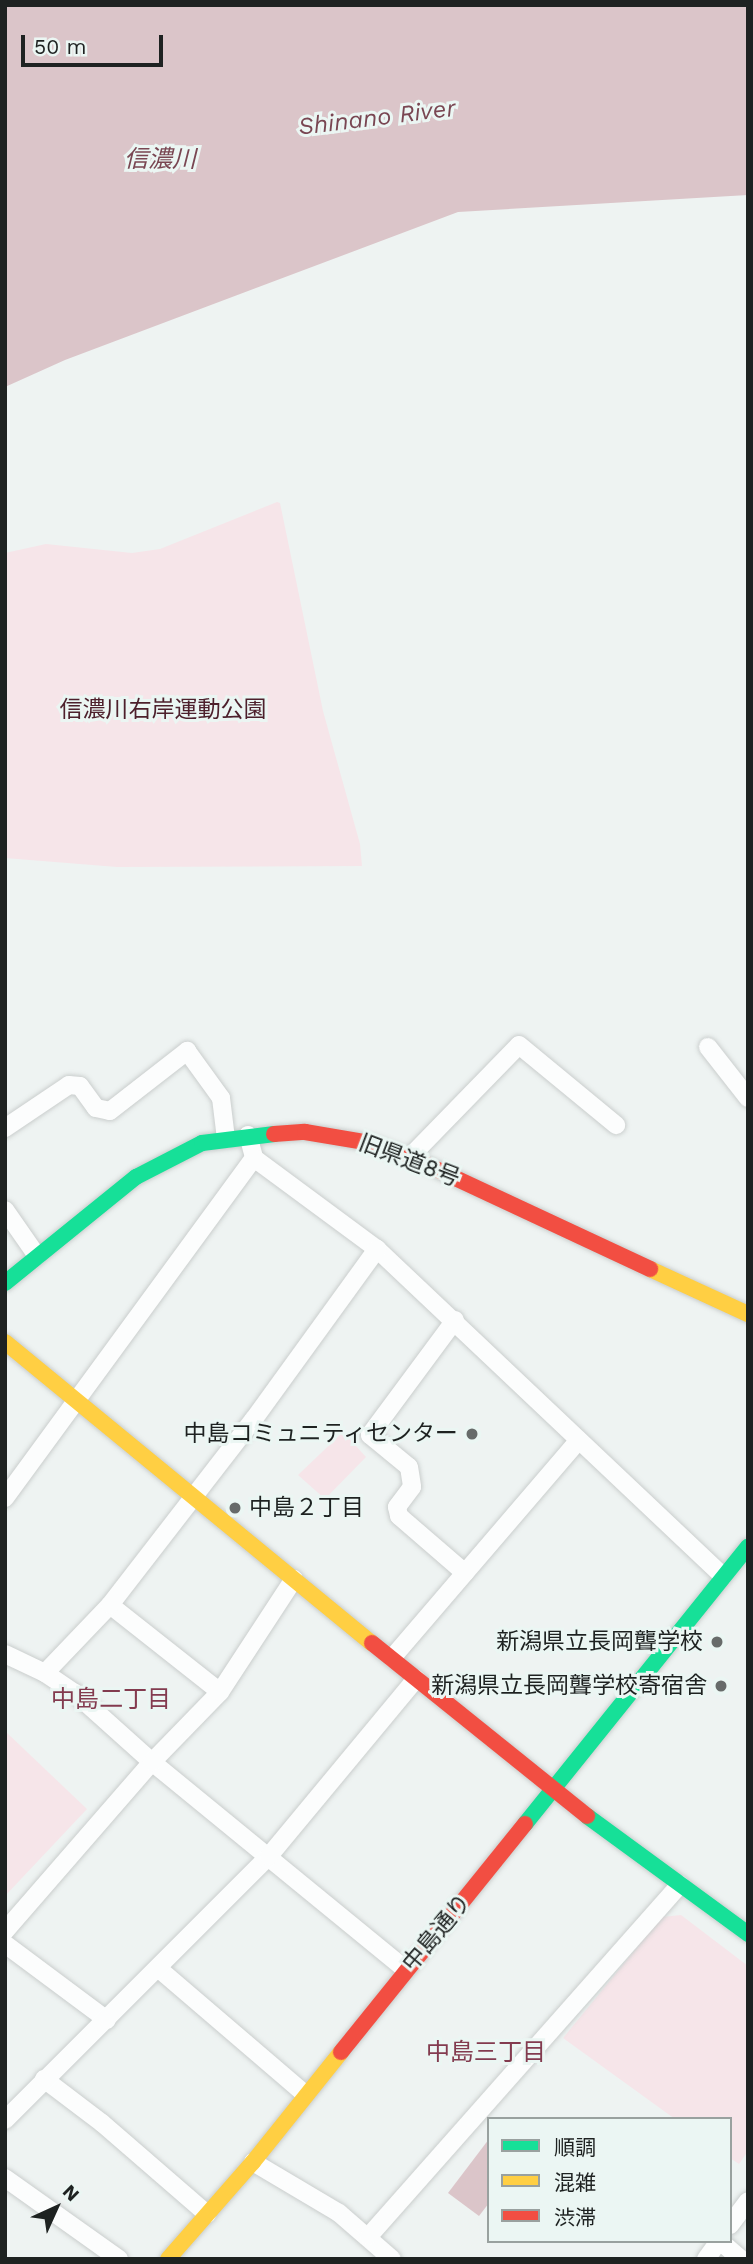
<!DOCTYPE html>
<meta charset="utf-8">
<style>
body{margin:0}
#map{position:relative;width:753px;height:2264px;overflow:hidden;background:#eef3f2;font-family:"Work Sans","Noto Sans JP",sans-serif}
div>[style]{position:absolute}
.green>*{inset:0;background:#f6e5e9}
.water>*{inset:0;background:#dbc5c9}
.roads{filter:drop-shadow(0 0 2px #cacecd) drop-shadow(0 0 2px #cacecd)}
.street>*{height:18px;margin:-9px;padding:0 9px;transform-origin:9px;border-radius:9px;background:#fcfdfd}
.fast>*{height:16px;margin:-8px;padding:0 8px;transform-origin:8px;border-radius:8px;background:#16e098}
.slow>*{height:16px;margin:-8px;padding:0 8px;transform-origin:8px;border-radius:8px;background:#ffcf43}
.jam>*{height:16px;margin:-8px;padding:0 8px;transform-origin:8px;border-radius:8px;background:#f24e42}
.dots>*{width:19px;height:19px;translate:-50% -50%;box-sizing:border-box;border:4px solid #ebf6f3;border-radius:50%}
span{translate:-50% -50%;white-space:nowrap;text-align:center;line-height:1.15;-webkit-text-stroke:6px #ebf6f3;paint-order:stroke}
.park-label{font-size:23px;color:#4d202c}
.street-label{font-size:23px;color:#1e2221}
.poi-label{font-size:23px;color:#1e2221}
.right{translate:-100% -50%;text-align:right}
.left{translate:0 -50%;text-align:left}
.water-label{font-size:24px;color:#794652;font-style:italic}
.neighbourhood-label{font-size:24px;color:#833b4f}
.frame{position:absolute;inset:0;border:7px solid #1e2221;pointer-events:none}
.legend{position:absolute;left:487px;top:2117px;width:245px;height:126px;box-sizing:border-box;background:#ebf6f3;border:2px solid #99a19f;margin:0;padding:9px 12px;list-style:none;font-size:21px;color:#1e2221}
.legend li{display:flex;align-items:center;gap:14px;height:35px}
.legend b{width:35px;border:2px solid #99a19f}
.north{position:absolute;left:21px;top:2173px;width:70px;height:70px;-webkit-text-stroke:5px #ebf6f3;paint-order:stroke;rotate:45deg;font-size:19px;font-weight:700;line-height:28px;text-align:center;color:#1e2221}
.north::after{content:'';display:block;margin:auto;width:24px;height:32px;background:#1e2221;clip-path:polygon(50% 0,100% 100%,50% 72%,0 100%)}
.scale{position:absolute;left:21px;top:35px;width:142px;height:32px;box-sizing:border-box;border:4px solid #1e2221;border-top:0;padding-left:9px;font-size:21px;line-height:24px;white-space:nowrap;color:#1e2221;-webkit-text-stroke:5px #ebf6f3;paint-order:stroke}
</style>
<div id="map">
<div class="green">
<i style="clip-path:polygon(277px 502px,280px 503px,323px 711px,360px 844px,362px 866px,117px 867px,5px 858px,5px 553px,46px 544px,132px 553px,160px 549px)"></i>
<i style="clip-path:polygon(343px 1432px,366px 1457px,325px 1499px,298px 1475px)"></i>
<i style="clip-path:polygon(5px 1731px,87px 1809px,5px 1896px)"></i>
<i style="clip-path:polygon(681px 1915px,748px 1966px,748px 2151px,739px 2164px,730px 2158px,730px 2119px,675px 2119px,563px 2038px,662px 1917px)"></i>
</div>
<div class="water">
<i style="clip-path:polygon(5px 5px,748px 5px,748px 195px,458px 212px,65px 360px,5px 387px)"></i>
<i style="clip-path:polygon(489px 2139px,489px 2203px,479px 2216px,448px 2193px)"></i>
</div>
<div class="roads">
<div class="street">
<i style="left:708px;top:1047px;width:65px;rotate:51.9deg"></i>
<i style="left:5px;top:1128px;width:77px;rotate:-33.9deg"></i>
<i style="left:69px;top:1085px;width:11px;rotate:5deg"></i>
<i style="left:80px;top:1086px;width:27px;rotate:54deg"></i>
<i style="left:96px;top:1108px;width:14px;rotate:12deg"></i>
<i style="left:110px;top:1111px;width:98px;rotate:-37.9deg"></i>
<i style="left:187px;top:1051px;width:58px;rotate:54.1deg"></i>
<i style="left:221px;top:1098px;width:41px;rotate:83deg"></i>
<i style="left:248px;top:1135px;width:24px;rotate:75deg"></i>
<i style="left:254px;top:1158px;width:153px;rotate:36.5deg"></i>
<i style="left:377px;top:1249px;width:476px;rotate:43.4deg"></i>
<i style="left:410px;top:1157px;width:156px;rotate:-45.8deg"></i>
<i style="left:519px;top:1045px;width:126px;rotate:39.5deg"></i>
<i style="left:5px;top:1210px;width:56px;rotate:55.2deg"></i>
<i style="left:455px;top:1320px;width:143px;rotate:126.5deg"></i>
<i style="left:370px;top:1435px;width:50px;rotate:39.4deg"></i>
<i style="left:409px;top:1467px;width:20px;rotate:81deg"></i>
<i style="left:412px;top:1487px;width:25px;rotate:127deg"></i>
<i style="left:397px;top:1507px;width:9px;rotate:77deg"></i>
<i style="left:399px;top:1516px;width:87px;rotate:40.8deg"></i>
<i style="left:5px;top:1498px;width:421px;rotate:-53.8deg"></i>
<i style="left:110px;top:1605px;width:140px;rotate:38.3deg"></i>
<i style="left:5px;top:1654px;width:44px;rotate:25.4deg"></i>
<i style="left:45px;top:1673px;width:36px;rotate:34deg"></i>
<i style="left:75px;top:1693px;width:103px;rotate:41.9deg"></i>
<i style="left:152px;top:1762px;width:328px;rotate:39.3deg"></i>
<i style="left:392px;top:1658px;width:287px;rotate:-49.4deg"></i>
<i style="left:45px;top:1673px;width:94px;rotate:-46.3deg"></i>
<i style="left:110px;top:1605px;width:235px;rotate:-52.3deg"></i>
<i style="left:254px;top:1419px;width:210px;rotate:-54.1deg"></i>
<i style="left:5px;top:1931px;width:224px;rotate:-49deg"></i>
<i style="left:152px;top:1762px;width:98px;rotate:-45.8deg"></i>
<i style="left:220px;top:1692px;width:135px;rotate:-56.8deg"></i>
<i style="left:5px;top:1944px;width:127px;rotate:36.7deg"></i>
<i style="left:159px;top:1969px;width:192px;rotate:40.6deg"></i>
<i style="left:44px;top:2079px;width:73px;rotate:37.2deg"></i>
<i style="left:102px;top:2123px;width:139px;rotate:40.9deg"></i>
<i style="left:5px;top:2120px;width:373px;rotate:-45deg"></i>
<i style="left:269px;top:1856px;width:230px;rotate:-50.3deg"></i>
<i style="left:253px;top:2162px;width:100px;rotate:30.7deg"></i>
<i style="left:339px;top:2213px;width:70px;rotate:41deg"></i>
<i style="left:5px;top:2178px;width:140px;rotate:35.4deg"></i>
<i style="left:730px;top:2225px;width:30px;rotate:-53deg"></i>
<i style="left:369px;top:2236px;width:469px;rotate:-48.5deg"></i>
<i style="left:720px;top:2241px;width:28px;rotate:41deg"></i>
<i style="left:706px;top:2259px;width:22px;rotate:-54deg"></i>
</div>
<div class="fast">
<i style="left:5px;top:1283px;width:169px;rotate:-39deg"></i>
<i style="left:136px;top:1177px;width:74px;rotate:-27.3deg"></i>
<i style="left:202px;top:1143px;width:73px;rotate:-7.1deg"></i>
<i style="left:587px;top:1816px;width:200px;rotate:36.2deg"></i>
<i style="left:525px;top:1824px;width:356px;rotate:-51.2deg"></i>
</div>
<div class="slow">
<i style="left:650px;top:1269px;width:108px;rotate:24.7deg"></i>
<i style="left:5px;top:1342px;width:475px;rotate:39.4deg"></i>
<i style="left:168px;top:2259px;width:129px;rotate:-48.8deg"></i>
<i style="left:253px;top:2162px;width:141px;rotate:-51.3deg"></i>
</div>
<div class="jam">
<i style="left:274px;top:1134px;width:31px;rotate:-4deg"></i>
<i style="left:305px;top:1132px;width:67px;rotate:9.5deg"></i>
<i style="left:371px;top:1143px;width:41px;rotate:19.7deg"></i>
<i style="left:410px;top:1157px;width:265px;rotate:25deg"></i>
<i style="left:372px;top:1643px;width:276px;rotate:38.8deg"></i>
<i style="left:341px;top:2052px;width:293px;rotate:-51.1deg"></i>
</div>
</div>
<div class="dots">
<i style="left:472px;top:1434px;background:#676b6a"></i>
<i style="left:235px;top:1508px;background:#676b6a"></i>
<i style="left:717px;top:1642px;background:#676b6a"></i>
<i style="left:721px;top:1686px;background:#676b6a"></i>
</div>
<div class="park-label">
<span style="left:163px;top:710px">信濃川右岸運動公園</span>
</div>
<div class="street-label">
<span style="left:409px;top:1161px;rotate:21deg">旧県道8号</span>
<span style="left:437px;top:1933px;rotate:-50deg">中島通り</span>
</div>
<div class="poi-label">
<span class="right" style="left:458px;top:1434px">中島コミュニティセンター</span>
<span class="left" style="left:249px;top:1508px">中島２丁目</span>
<span class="right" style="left:703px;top:1642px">新潟県立長岡聾学校</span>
<span class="right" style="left:707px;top:1686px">新潟県立長岡聾学校寄宿舎</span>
</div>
<div class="water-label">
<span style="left:377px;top:118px;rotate:-7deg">Shinano River</span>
<span style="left:160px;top:160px">信濃川</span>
</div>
<div class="neighbourhood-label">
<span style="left:111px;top:1700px">中島二丁目</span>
<span style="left:486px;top:2053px">中島三丁目</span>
</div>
<div class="frame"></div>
<ul class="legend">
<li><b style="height:9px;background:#16e098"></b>順調</li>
<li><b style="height:9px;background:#ffcf43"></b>混雑</li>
<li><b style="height:9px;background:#f24e42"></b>渋滞</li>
</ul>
<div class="north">N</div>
<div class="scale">50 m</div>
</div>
